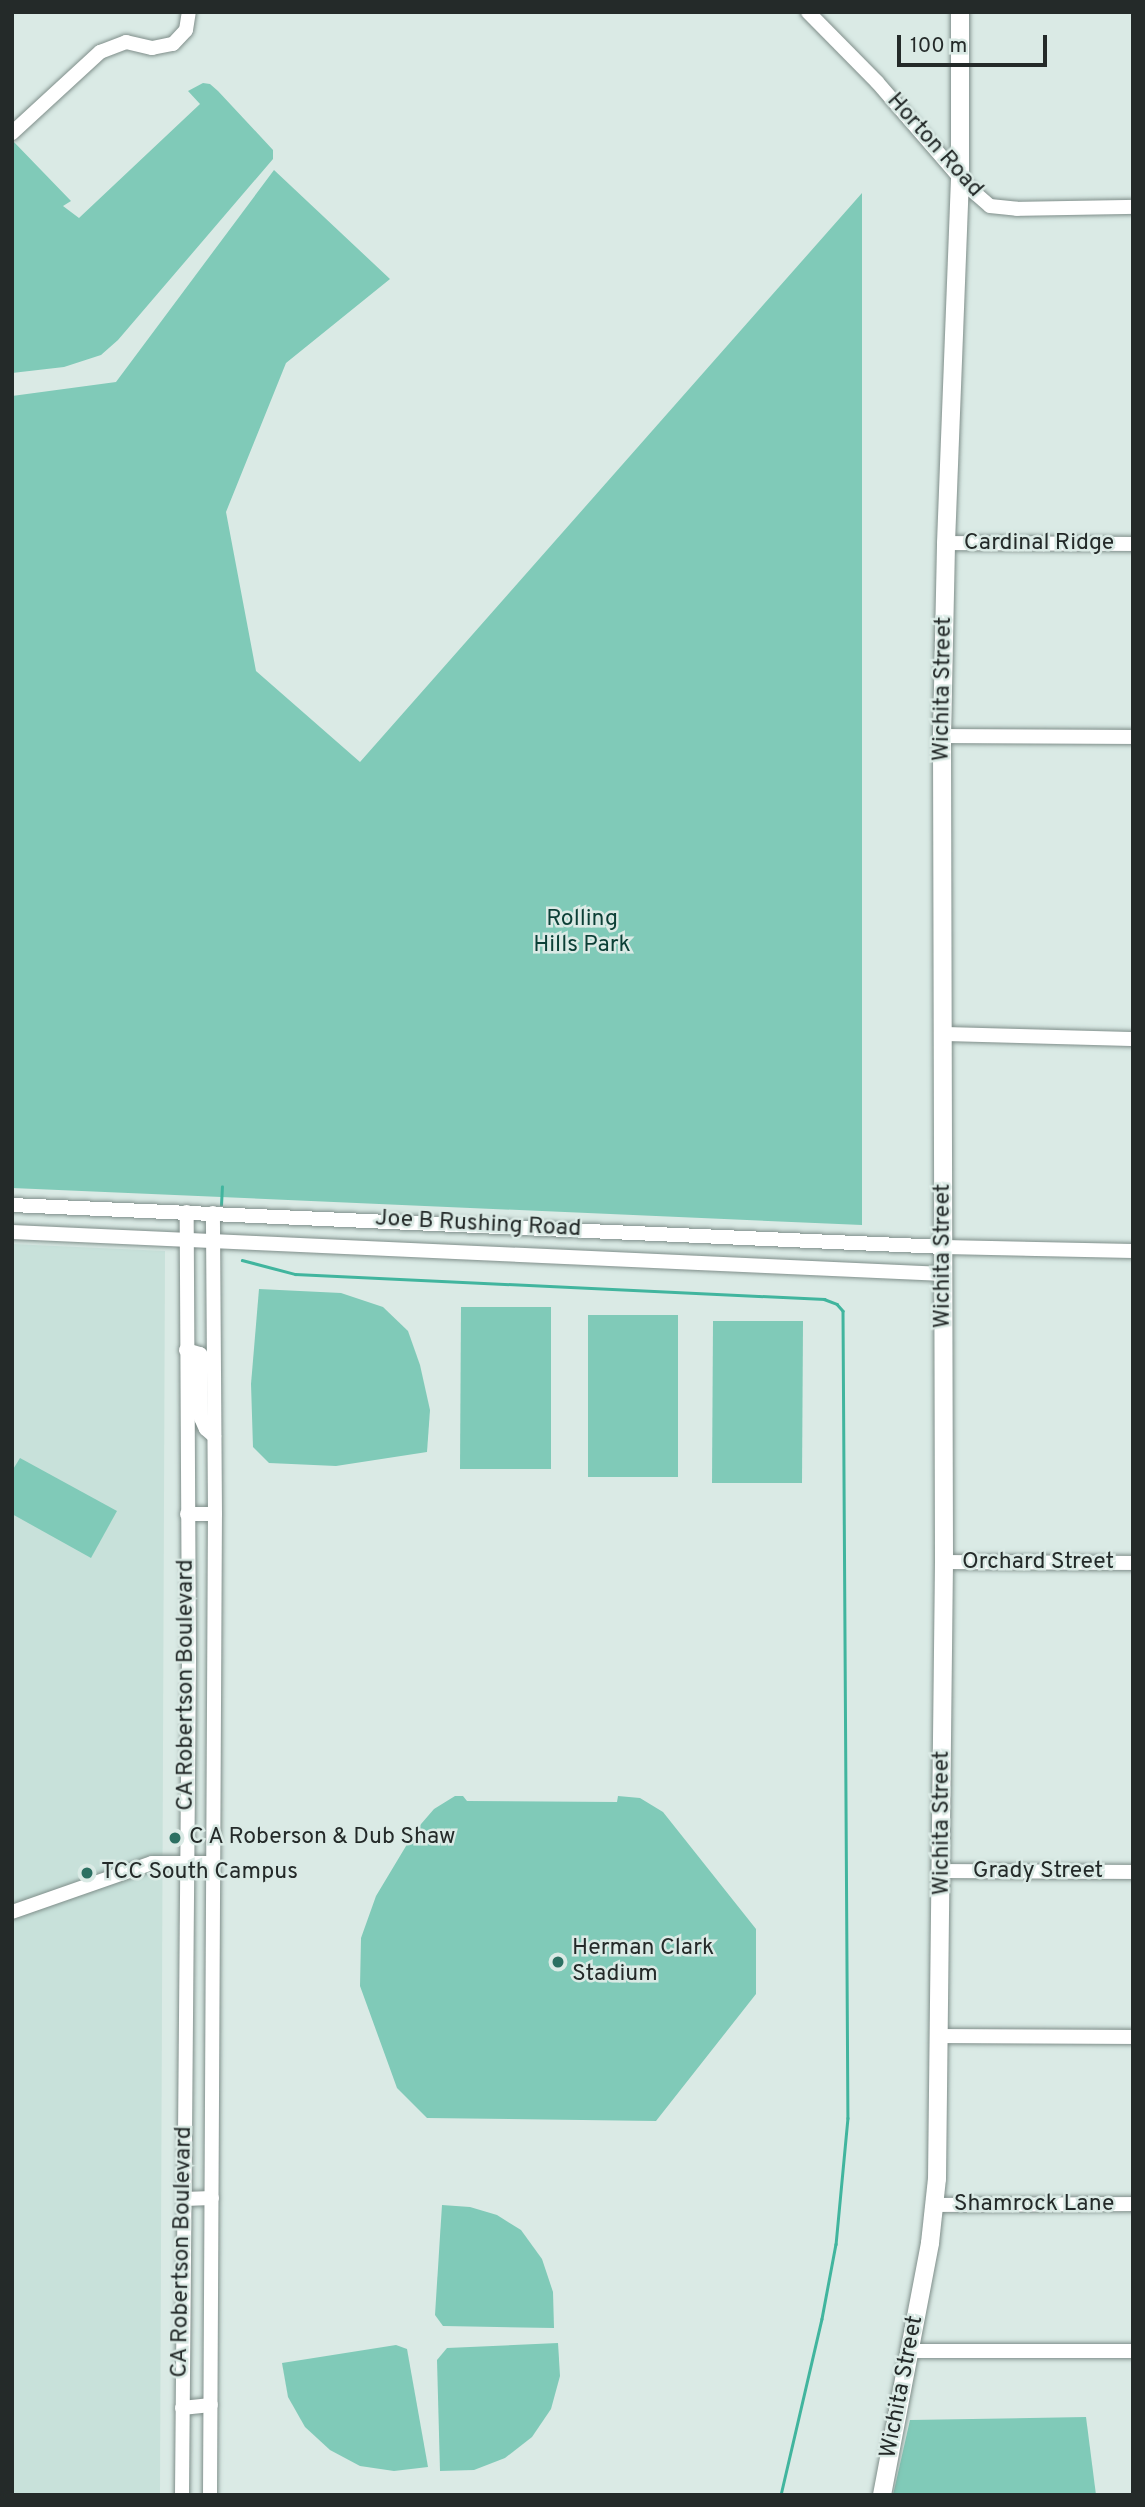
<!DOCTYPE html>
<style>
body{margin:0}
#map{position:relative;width:1145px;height:2507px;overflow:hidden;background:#daeae5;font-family:Overpass,sans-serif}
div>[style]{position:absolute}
.built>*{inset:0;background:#c8e1da}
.green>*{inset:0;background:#80cab8}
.stream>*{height:2.5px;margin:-1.25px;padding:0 1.25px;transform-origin:1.25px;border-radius:1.25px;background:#41b59e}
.roads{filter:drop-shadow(0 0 2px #7f8e8a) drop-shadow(0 0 2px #7f8e8a)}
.minor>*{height:14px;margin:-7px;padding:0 7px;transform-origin:7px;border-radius:7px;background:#fff}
.major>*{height:18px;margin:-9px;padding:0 9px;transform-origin:9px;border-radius:9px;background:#fff}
.dots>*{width:19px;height:19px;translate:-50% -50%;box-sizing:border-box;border:4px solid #daeae5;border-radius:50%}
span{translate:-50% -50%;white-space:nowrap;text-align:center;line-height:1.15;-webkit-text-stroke:5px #daeae5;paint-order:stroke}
.street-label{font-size:23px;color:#242a29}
.park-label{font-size:23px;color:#0b3f36}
.poi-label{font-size:23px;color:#242a29}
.left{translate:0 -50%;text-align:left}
.frame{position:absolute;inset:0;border:14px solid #242a29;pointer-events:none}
.scale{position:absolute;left:897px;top:35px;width:150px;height:32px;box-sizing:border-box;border:4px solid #242a29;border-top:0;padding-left:9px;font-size:21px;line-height:24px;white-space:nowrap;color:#242a29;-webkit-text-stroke:5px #daeae5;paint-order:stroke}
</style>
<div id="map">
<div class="built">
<i style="clip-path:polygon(12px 1244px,165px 1251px,160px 2495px,12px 2495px)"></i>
</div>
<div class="green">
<i style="clip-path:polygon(203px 83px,210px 84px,218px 91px,273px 150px,273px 159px,118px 340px,101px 355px,64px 367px,12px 373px,12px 140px,71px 201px,63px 206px,79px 218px,200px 104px,188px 91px)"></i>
<i style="clip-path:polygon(274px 170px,390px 279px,286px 363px,226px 512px,256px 671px,360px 762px,862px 193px,862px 1225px,12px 1188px,12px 396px,116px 382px)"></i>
<i style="clip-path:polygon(259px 1289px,341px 1293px,383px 1307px,408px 1331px,420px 1365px,430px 1410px,427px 1452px,336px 1466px,269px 1463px,253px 1447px,251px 1384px)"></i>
<i style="clip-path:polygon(461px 1307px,551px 1307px,551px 1469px,460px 1469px)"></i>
<i style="clip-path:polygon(588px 1315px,678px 1315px,678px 1477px,588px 1477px)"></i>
<i style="clip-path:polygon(713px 1321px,803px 1321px,802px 1483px,712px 1483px)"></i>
<i style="clip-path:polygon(20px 1458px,117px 1511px,91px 1558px,12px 1514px,12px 1471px)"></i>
<i style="clip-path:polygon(455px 1796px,463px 1796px,467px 1801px,617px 1802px,618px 1796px,640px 1798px,663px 1812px,756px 1929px,756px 1994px,656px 2121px,427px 2118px,397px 2088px,360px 1986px,361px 1938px,376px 1896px,415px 1831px,434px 1809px)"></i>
<i style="clip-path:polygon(442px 2205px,470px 2207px,497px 2215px,521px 2230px,542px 2259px,553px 2292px,554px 2328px,443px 2326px,435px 2315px)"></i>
<i style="clip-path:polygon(558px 2343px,560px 2376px,551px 2409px,532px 2437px,505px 2458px,474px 2470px,440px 2471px,437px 2360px,447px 2348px)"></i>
<i style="clip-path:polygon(396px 2345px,407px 2349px,428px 2467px,394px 2471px,360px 2466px,330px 2450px,305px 2427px,288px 2397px,282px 2363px)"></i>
<i style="clip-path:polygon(1086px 2417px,1096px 2495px,893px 2495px,910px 2420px)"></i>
</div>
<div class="stream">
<i style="left:221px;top:1205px;width:18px;rotate:-87deg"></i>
<i style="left:242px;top:1260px;width:55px;rotate:14.8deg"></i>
<i style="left:295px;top:1274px;width:530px;rotate:2.71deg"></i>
<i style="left:824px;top:1299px;width:14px;rotate:21deg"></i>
<i style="left:837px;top:1304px;width:9px;rotate:49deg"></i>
<i style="left:843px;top:1311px;width:807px;rotate:89.65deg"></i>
<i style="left:848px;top:2118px;width:127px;rotate:95.4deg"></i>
<i style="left:836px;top:2244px;width:76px;rotate:100.6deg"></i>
<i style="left:822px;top:2319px;width:181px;rotate:103.1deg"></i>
</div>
<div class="roads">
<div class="minor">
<i style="left:808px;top:12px;width:98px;rotate:45.4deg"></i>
<i style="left:877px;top:82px;width:138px;rotate:49.1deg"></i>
<i style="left:967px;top:186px;width:30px;rotate:41deg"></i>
<i style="left:990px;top:206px;width:27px;rotate:6deg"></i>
<i style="left:1017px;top:209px;width:116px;rotate:-1deg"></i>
<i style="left:12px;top:133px;width:120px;rotate:-42.6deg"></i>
<i style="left:100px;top:52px;width:28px;rotate:-21deg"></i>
<i style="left:126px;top:42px;width:27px;rotate:13deg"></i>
<i style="left:152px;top:48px;width:21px;rotate:-11deg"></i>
<i style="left:173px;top:44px;width:19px;rotate:-47deg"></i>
<i style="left:186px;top:30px;width:18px;rotate:-81deg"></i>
<i style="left:946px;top:543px;width:187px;rotate:0.3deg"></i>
<i style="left:942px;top:736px;width:191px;rotate:0.3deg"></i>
<i style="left:943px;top:1034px;width:190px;rotate:1.5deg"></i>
<i style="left:12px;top:1205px;width:933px;rotate:2.58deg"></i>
<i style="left:944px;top:1247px;width:189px;rotate:1.2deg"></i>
<i style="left:12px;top:1232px;width:933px;rotate:2.58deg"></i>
<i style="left:186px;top:1350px;width:15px;rotate:16deg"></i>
<i style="left:200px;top:1354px;width:64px;rotate:89.1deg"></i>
<i style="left:201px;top:1418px;width:12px;rotate:66deg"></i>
<i style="left:206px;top:1429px;width:11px;rotate:41deg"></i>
<i style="left:187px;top:1514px;width:28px"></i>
<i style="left:944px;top:1562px;width:189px;rotate:0.3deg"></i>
<i style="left:943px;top:1871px;width:190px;rotate:0.3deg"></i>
<i style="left:12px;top:1912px;width:148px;rotate:-19.3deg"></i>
<i style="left:152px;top:1863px;width:60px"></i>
<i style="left:941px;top:2036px;width:192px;rotate:0.3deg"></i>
<i style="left:184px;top:2199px;width:28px;rotate:-2deg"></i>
<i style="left:935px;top:2205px;width:198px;rotate:-0.3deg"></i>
<i style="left:910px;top:2351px;width:223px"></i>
<i style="left:182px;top:2408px;width:29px;rotate:-6deg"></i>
<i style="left:182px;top:2495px;width:835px;rotate:-89.52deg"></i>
<i style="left:189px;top:1660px;width:448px;rotate:-90.3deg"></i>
<i style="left:210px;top:2495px;width:981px;rotate:-89.71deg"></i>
<i style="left:215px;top:1514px;width:301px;rotate:-90.4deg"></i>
</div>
<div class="major">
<i style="left:882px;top:2495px;width:257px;rotate:-79.2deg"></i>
<i style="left:930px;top:2243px;width:64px;rotate:-83.8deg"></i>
<i style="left:937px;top:2179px;width:617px;rotate:-89.35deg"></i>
<i style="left:944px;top:1562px;width:826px;rotate:-90.14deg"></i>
<i style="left:942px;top:736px;width:193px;rotate:-88.8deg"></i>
<i style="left:946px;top:543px;width:367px;rotate:-87.8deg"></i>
<i style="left:960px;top:176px;width:164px;rotate:-90deg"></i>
</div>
</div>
<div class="dots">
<i style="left:175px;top:1838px;background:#2c7062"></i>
<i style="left:87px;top:1873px;background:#2c7062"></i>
<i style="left:558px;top:1962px;background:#2c7062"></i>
</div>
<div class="street-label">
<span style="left:934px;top:146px;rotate:48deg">Horton Road</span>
<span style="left:1039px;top:544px">Cardinal Ridge</span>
<span style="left:944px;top:689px;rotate:-89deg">Wichita Street</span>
<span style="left:478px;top:1225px;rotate:3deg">Joe B Rushing Road</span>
<span style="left:944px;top:1256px;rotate:-90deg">Wichita Street</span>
<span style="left:1038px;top:1563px">Orchard Street</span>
<span style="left:187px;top:1685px;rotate:-90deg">CA Robertson Boulevard</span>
<span style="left:943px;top:1823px;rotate:-90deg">Wichita Street</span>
<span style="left:1038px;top:1872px">Grady Street</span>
<span style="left:1034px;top:2205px">Shamrock Lane</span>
<span style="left:183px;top:2252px;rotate:-89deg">CA Robertson Boulevard</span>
<span style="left:903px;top:2387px;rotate:-79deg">Wichita Street</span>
</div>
<div class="park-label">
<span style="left:582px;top:933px">Rolling<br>Hills Park</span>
</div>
<div class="poi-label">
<span class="left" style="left:189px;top:1838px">C A Roberson &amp; Dub Shaw</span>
<span class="left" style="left:101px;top:1873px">TCC South Campus</span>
<span class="left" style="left:572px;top:1962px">Herman Clark<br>Stadium</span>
</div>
<div class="frame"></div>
<div class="scale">100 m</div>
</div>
